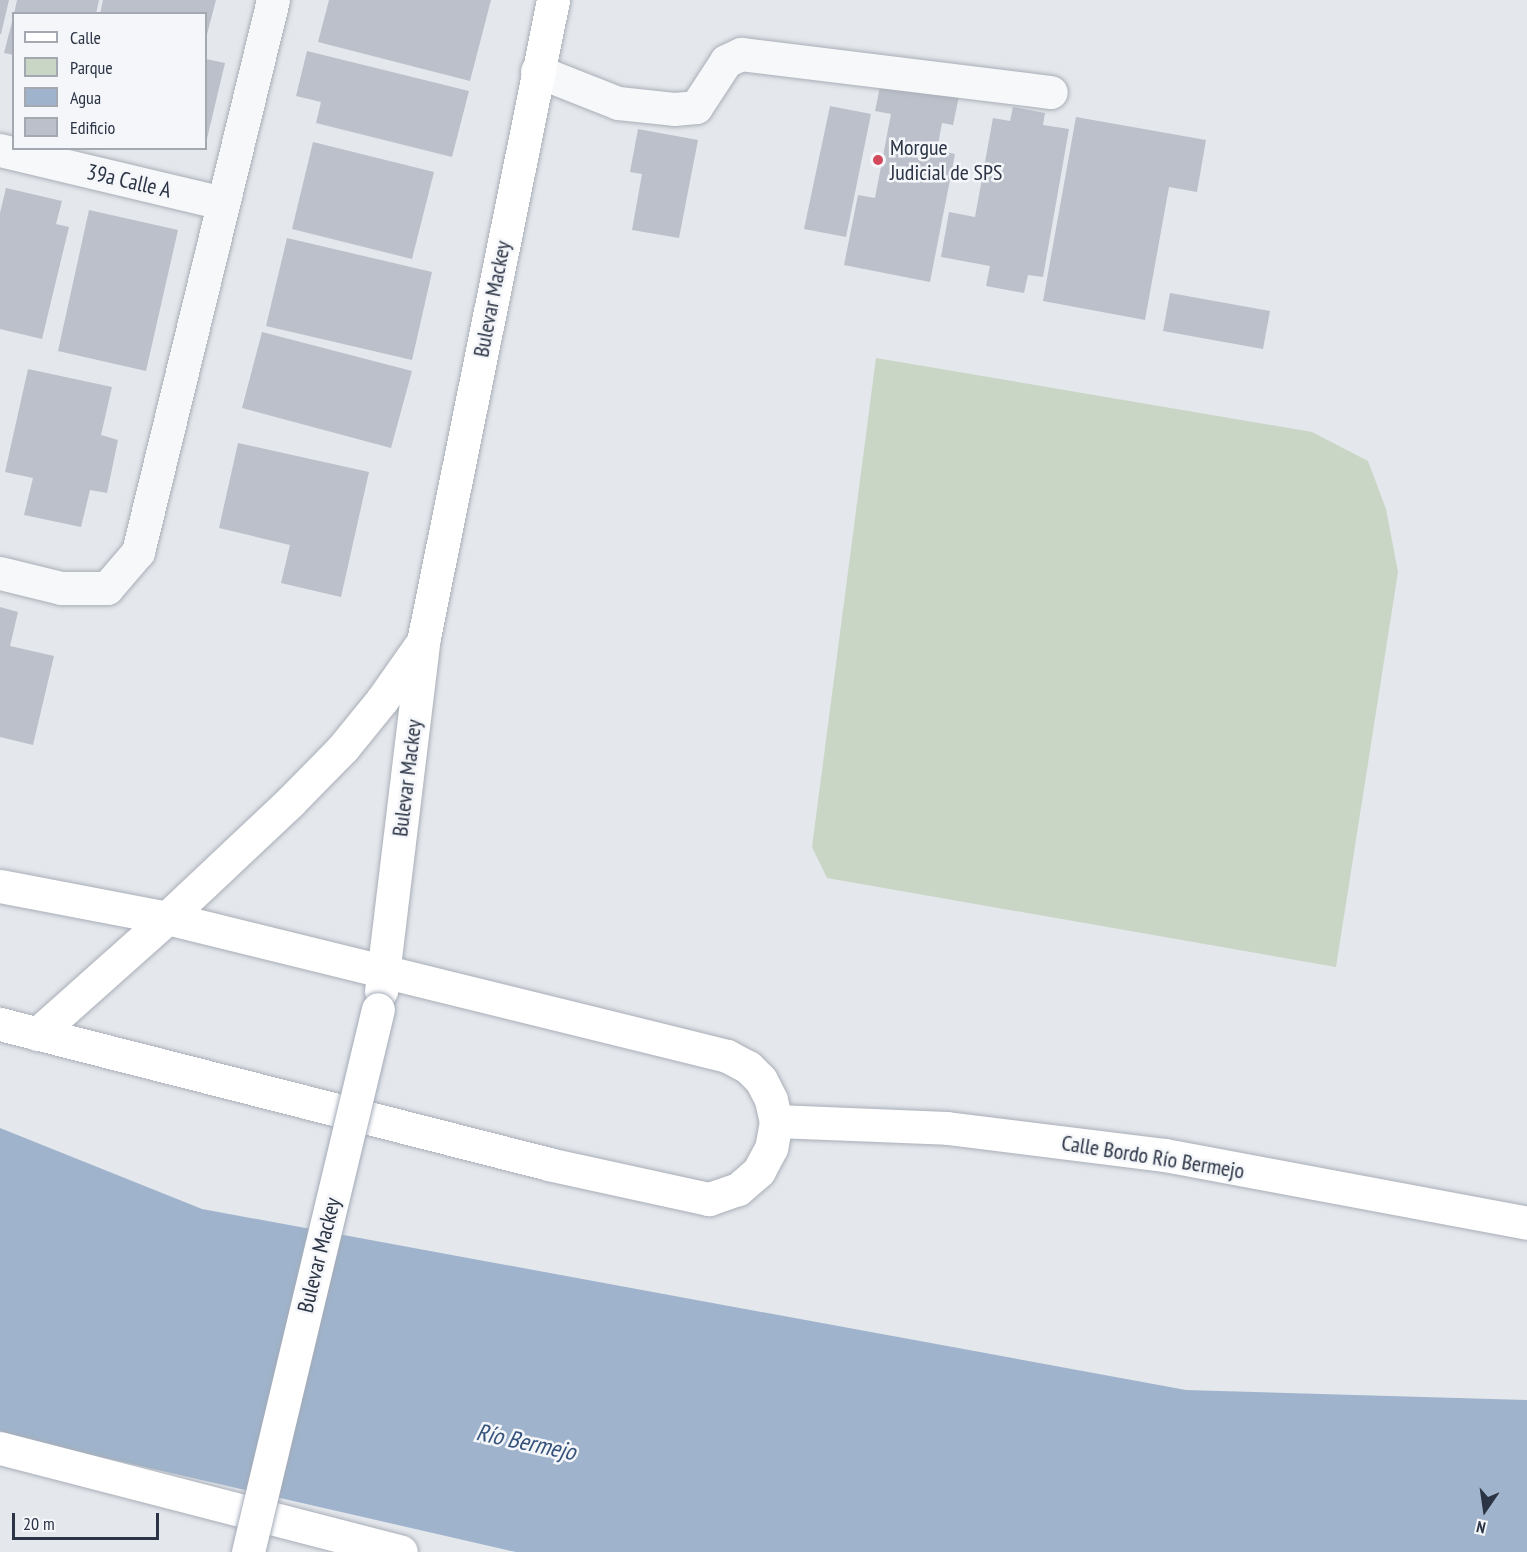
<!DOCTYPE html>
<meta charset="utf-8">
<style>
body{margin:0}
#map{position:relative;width:1527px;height:1552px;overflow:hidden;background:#e4e7ec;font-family:"PT Sans Narrow",sans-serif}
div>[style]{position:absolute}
.green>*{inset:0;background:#c9d6c5}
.water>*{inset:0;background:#9fb4cc}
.building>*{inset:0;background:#bbc0ca}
.roads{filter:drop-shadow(0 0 2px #a9aeb7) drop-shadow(0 0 2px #a9aeb7)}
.minor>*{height:33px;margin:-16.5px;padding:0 16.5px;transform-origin:16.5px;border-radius:16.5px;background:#f7f8fa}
.major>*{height:33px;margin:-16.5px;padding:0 16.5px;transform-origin:16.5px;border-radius:16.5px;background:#fff}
.bridges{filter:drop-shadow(0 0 2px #a3abb8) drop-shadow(0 0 2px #a3abb8)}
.major-bridge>*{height:33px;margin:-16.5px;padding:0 16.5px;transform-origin:16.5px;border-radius:16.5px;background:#fff}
.dots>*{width:16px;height:16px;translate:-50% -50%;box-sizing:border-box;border:3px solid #f4f6f9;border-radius:50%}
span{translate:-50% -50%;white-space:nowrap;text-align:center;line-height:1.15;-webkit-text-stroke:5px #f4f6f9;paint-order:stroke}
.poi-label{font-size:22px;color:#2b3445}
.left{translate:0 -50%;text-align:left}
.street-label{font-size:22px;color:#2b3445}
.water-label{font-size:24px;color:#34527a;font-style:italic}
.legend{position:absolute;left:12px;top:12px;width:195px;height:138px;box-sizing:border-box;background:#f4f6f9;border:2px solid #a4a8b1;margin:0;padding:8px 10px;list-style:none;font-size:18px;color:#2b3445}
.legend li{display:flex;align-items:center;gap:12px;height:30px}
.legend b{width:30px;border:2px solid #a4a8b1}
.north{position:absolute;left:1455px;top:1480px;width:60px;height:60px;-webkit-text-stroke:4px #f4f6f9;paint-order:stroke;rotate:193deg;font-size:16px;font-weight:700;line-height:24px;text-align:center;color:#2b3445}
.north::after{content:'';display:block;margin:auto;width:21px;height:27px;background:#2b3445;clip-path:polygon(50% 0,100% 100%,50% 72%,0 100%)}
.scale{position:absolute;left:12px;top:1513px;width:147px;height:27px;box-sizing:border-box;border:3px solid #2b3445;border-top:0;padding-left:8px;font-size:18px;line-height:21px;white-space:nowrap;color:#2b3445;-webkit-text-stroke:4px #f4f6f9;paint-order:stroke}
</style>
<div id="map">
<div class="green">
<i style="clip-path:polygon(876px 358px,1312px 432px,1368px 461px,1386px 509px,1398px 572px,1336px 967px,827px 878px,812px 847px)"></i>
</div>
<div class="water">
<i style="clip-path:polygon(0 1128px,202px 1209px,1186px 1390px,1527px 1400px,1527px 1552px,516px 1552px,0 1434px)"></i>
</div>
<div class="building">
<i style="clip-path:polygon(0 0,9px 0,1px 34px,0 34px)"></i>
<i style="clip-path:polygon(17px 0,99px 0,96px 14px,14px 14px)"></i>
<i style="clip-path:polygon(103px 0,216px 0,206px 38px,206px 14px,100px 14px)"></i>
<i style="clip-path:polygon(329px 0,491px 0,470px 81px,318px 42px)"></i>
<i style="clip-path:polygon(13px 18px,14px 18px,14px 55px,4px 53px)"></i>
<i style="clip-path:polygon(307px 51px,469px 91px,452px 157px,316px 123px,321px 102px,296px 96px)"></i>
<i style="clip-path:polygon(206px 59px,225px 63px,206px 143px)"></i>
<i style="clip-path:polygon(881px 82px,959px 96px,953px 125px,942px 123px,937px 150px,955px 154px,930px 282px,844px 265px,858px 195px,875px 198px,891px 114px,875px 111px)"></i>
<i style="clip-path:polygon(830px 106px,871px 114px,846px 237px,804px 229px)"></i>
<i style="clip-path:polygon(1013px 107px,1045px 113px,1043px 125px,1069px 129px,1043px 277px,1028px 275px,1024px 293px,986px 286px,990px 266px,941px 257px,949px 212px,975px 217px,993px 118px,1010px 121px)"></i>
<i style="clip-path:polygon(1076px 117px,1206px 140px,1197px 192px,1169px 187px,1145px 320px,1043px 301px)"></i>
<i style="clip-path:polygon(638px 129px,698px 140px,679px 238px,632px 230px,642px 174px,630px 172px)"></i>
<i style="clip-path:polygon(313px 142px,434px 172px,412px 259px,292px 229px)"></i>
<i style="clip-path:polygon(6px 188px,62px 201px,56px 224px,69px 227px,42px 339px,0 329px,0 213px)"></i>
<i style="clip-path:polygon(89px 210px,178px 230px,146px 371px,58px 351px)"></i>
<i style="clip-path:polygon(287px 238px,432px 272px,412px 360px,266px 326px)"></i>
<i style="clip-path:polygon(1170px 293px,1270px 311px,1263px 349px,1163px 331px)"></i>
<i style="clip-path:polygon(262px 332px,412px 371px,391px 448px,242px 408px)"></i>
<i style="clip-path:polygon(28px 369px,112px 387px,101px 435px,118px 440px,107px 493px,90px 490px,81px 527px,24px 515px,33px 478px,5px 472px)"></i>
<i style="clip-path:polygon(238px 443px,369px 472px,341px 597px,281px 583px,290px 545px,219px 528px)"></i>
<i style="clip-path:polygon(0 607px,18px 612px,10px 646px,54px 656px,33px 745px,0 737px)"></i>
</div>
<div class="roads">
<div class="minor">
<i style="left:537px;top:71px;width:87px;rotate:21.6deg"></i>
<i style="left:618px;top:103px;width:56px;rotate:6.1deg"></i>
<i style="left:674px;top:109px;width:22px;rotate:-5deg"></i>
<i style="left:696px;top:107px;width:55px;rotate:-56.9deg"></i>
<i style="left:726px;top:61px;width:17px;rotate:-25deg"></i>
<i style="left:741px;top:54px;width:312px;rotate:7deg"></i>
<i style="left:0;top:150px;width:229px;rotate:13.4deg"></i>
<i style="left:0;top:573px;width:63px;rotate:13.8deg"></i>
<i style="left:61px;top:588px;width:46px"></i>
<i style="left:107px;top:588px;width:48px;rotate:-49.3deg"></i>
<i style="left:138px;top:552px;width:568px;rotate:-76.26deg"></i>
</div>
<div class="major">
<i style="left:0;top:886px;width:170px;rotate:10.8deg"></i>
<i style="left:167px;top:918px;width:577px;rotate:13.84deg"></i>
<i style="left:727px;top:1056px;width:24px;rotate:28deg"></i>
<i style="left:748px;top:1067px;width:18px;rotate:45deg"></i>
<i style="left:761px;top:1080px;width:22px;rotate:63deg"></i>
<i style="left:771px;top:1100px;width:22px;rotate:77deg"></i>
<i style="left:776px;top:1121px;width:27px;rotate:100deg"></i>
<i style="left:771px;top:1148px;width:26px;rotate:118deg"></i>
<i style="left:759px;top:1171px;width:28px;rotate:139deg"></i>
<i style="left:738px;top:1189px;width:31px;rotate:161deg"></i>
<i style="left:709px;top:1199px;width:164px;rotate:-167.7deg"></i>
<i style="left:549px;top:1164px;width:567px;rotate:-165.69deg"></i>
<i style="left:381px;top:991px;width:352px;rotate:-83.1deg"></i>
<i style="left:423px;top:642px;width:655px;rotate:-78.55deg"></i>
<i style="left:37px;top:1034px;width:174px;rotate:-41.7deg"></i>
<i style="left:167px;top:918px;width:169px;rotate:-43.3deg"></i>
<i style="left:290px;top:802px;width:76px;rotate:-45.5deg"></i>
<i style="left:343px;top:748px;width:62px;rotate:-50.9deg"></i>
<i style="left:382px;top:700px;width:66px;rotate:-54.9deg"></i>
<i style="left:776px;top:1121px;width:171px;rotate:2.3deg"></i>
<i style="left:947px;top:1128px;width:220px;rotate:7.1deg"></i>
<i style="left:1165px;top:1155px;width:368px;rotate:10.6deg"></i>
<i style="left:0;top:1448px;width:414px;rotate:14.5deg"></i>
</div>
</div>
<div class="bridges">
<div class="major-bridge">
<i style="left:248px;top:1552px;width:558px;rotate:-76.54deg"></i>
</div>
</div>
<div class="dots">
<i style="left:878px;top:160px;background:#d1495b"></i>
</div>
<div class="poi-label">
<span class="left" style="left:890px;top:160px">Morgue<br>Judicial de SPS</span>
</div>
<div class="street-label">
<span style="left:129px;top:181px;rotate:13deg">39a Calle A</span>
<span style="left:492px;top:299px;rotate:-79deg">Bulevar Mackey</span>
<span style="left:407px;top:778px;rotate:-83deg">Bulevar Mackey</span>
<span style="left:1153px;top:1157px;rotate:9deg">Calle Bordo Río Bermejo</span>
<span style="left:319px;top:1255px;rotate:-76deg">Bulevar Mackey</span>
</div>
<div class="water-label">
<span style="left:526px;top:1442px;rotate:12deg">Río Bermejo</span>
</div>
<ul class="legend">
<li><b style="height:8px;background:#fff"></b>Calle</li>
<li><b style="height:16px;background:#c9d6c5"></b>Parque</li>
<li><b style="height:16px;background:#9fb4cc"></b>Agua</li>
<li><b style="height:16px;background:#bbc0ca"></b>Edificio</li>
</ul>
<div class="north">N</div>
<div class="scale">20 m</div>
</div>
